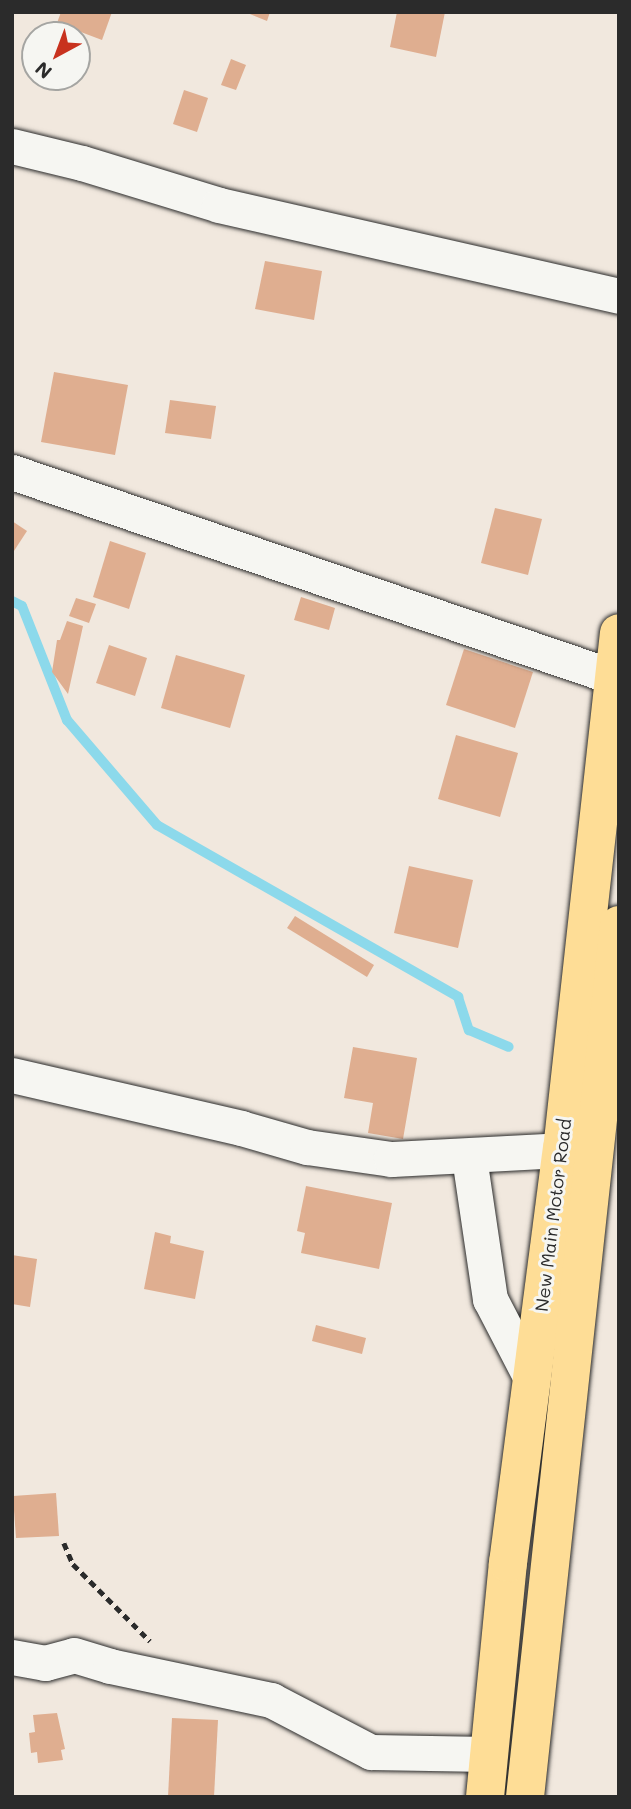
<!DOCTYPE html>
<style>
body{margin:0}
#map{position:relative;width:631px;height:1809px;overflow:hidden;background:#f1e8de;font-family:Mali,sans-serif}
div>[style]{position:absolute}
.stream>*{height:10px;margin:-5px;padding:0 5px;transform-origin:5px;border-radius:5px;background:#8cd9eb}
.building>*{inset:0;background:#dfae90}
.path>*{height:4.5px;margin-top:-2.25px;transform-origin:0;background:repeating-linear-gradient(90deg,#2b2b2b 0 7px,transparent 0 12px)}
.roads{filter:drop-shadow(0 0 2px #2b2b2b) drop-shadow(0 0 2px #2b2b2b)}
.minor>*{height:35px;margin:-17.5px;padding:0 17.5px;transform-origin:17.5px;border-radius:17.5px;background:#f6f6f2}
.highway>*{height:38px;margin:-19px;padding:0 19px;transform-origin:19px;border-radius:19px;background:#fedd96}
span{translate:-50% -50%;white-space:nowrap;text-align:center;line-height:1.15;-webkit-text-stroke:6px #f6f6f2;paint-order:stroke}
.street-label{font-size:18px;color:#2b2b2b}
.frame{position:absolute;inset:0;border:14px solid #2b2b2b;pointer-events:none}
.north{position:absolute;left:21px;top:21px;width:70px;height:70px;box-sizing:border-box;background:#f6f6f2;border:2px solid #a5a5a2;border-radius:50%;rotate:221deg;font-size:19px;font-weight:700;line-height:28px;text-align:center;color:#2b2b2b}
.north::after{content:'';display:block;margin:auto;width:24px;height:32px;background:#c8321e;clip-path:polygon(50% 0,100% 100%,50% 72%,0 100%)}
</style>
<div id="map">
<div class="stream">
<i style="left:12px;top:601px;width:11px;rotate:27deg"></i>
<i style="left:22px;top:606px;width:123px;rotate:68.5deg"></i>
<i style="left:67px;top:720px;width:138px;rotate:49.4deg"></i>
<i style="left:157px;top:825px;width:347px;rotate:29.7deg"></i>
<i style="left:458px;top:997px;width:35px;rotate:72deg"></i>
<i style="left:469px;top:1030px;width:43px;rotate:23deg"></i>
</div>
<div class="building">
<i style="clip-path:polygon(61px 12px,112px 12px,102px 40px,57px 23px)"></i>
<i style="clip-path:polygon(245px 12px,270px 12px,267px 21px)"></i>
<i style="clip-path:polygon(397px 12px,445px 12px,436px 57px,390px 47px)"></i>
<i style="clip-path:polygon(231px 59px,246px 65px,236px 90px,221px 85px)"></i>
<i style="clip-path:polygon(184px 90px,208px 98px,197px 132px,173px 124px)"></i>
<i style="clip-path:polygon(265px 261px,322px 271px,314px 320px,255px 309px)"></i>
<i style="clip-path:polygon(54px 372px,128px 385px,115px 455px,41px 442px)"></i>
<i style="clip-path:polygon(170px 400px,216px 406px,211px 439px,165px 433px)"></i>
<i style="clip-path:polygon(495px 508px,542px 519px,528px 575px,481px 563px)"></i>
<i style="clip-path:polygon(12px 521px,27px 531px,12px 554px)"></i>
<i style="clip-path:polygon(110px 541px,146px 553px,129px 609px,93px 597px)"></i>
<i style="clip-path:polygon(301px 597px,335px 608px,329px 630px,294px 620px)"></i>
<i style="clip-path:polygon(76px 598px,96px 604px,89px 623px,69px 616px)"></i>
<i style="clip-path:polygon(67px 621px,83px 626px,68px 694px,52px 672px,57px 640px,60px 640px)"></i>
<i style="clip-path:polygon(109px 645px,147px 658px,135px 696px,96px 683px)"></i>
<i style="clip-path:polygon(464px 649px,533px 672px,515px 728px,446px 705px)"></i>
<i style="clip-path:polygon(176px 655px,245px 675px,230px 728px,161px 708px)"></i>
<i style="clip-path:polygon(456px 735px,518px 753px,500px 817px,438px 799px)"></i>
<i style="clip-path:polygon(409px 866px,473px 880px,458px 948px,394px 933px)"></i>
<i style="clip-path:polygon(295px 916px,374px 965px,367px 977px,287px 928px)"></i>
<i style="clip-path:polygon(353px 1047px,417px 1058px,403px 1139px,368px 1133px,373px 1103px,344px 1098px)"></i>
<i style="clip-path:polygon(306px 1186px,392px 1203px,379px 1269px,301px 1253px,305px 1233px,297px 1231px)"></i>
<i style="clip-path:polygon(155px 1232px,171px 1236px,170px 1243px,204px 1251px,195px 1299px,144px 1289px)"></i>
<i style="clip-path:polygon(12px 1255px,37px 1259px,30px 1307px,12px 1304px)"></i>
<i style="clip-path:polygon(316px 1325px,366px 1338px,362px 1354px,312px 1341px)"></i>
<i style="clip-path:polygon(56px 1493px,59px 1536px,16px 1538px,13px 1496px)"></i>
<i style="clip-path:polygon(57px 1713px,65px 1749px,61px 1750px,63px 1760px,38px 1763px,37px 1752px,31px 1753px,29px 1733px,35px 1732px,33px 1715px)"></i>
<i style="clip-path:polygon(172px 1718px,218px 1720px,214px 1797px,168px 1797px)"></i>
</div>
<div class="path">
<i style="left:64px;top:1543px;width:23px;rotate:67deg"></i>
<i style="left:73px;top:1564px;width:109px;rotate:45deg"></i>
</div>
<div class="roads">
<div class="minor">
<i style="left:12px;top:146px;width:72px;rotate:13.7deg"></i>
<i style="left:82px;top:163px;width:143px;rotate:17deg"></i>
<i style="left:219px;top:205px;width:410px;rotate:12.8deg"></i>
<i style="left:12px;top:472px;width:636px;rotate:18.81deg"></i>
<i style="left:12px;top:1075px;width:235px;rotate:13deg"></i>
<i style="left:241px;top:1128px;width:69px;rotate:16.1deg"></i>
<i style="left:307px;top:1147px;width:85px;rotate:8.1deg"></i>
<i style="left:391px;top:1159px;width:171px;rotate:-3deg"></i>
<i style="left:469px;top:1157px;width:144px;rotate:81.6deg"></i>
<i style="left:490px;top:1299px;width:89px;rotate:62.6deg"></i>
<i style="left:12px;top:1657px;width:34px;rotate:10deg"></i>
<i style="left:45px;top:1663px;width:30px;rotate:-15deg"></i>
<i style="left:74px;top:1655px;width:38px;rotate:17deg"></i>
<i style="left:110px;top:1666px;width:165px;rotate:11.9deg"></i>
<i style="left:271px;top:1700px;width:113px;rotate:27.5deg"></i>
<i style="left:371px;top:1752px;width:118px;rotate:1deg"></i>
</div>
<div class="highway">
<i style="left:485px;top:1797px;width:235px;rotate:-84.4deg"></i>
<i style="left:508px;top:1563px;width:417px;rotate:-82.6deg"></i>
<i style="left:562px;top:1150px;width:520px;rotate:-83.71deg"></i>
<i style="left:525px;top:1797px;width:877px;rotate:-83.85deg"></i>
</div>
</div>
<div class="street-label">
<span style="left:553px;top:1215px;rotate:-83deg">New Main Motor Road</span>
</div>
<div class="frame"></div>
<div class="north">N</div>
</div>
